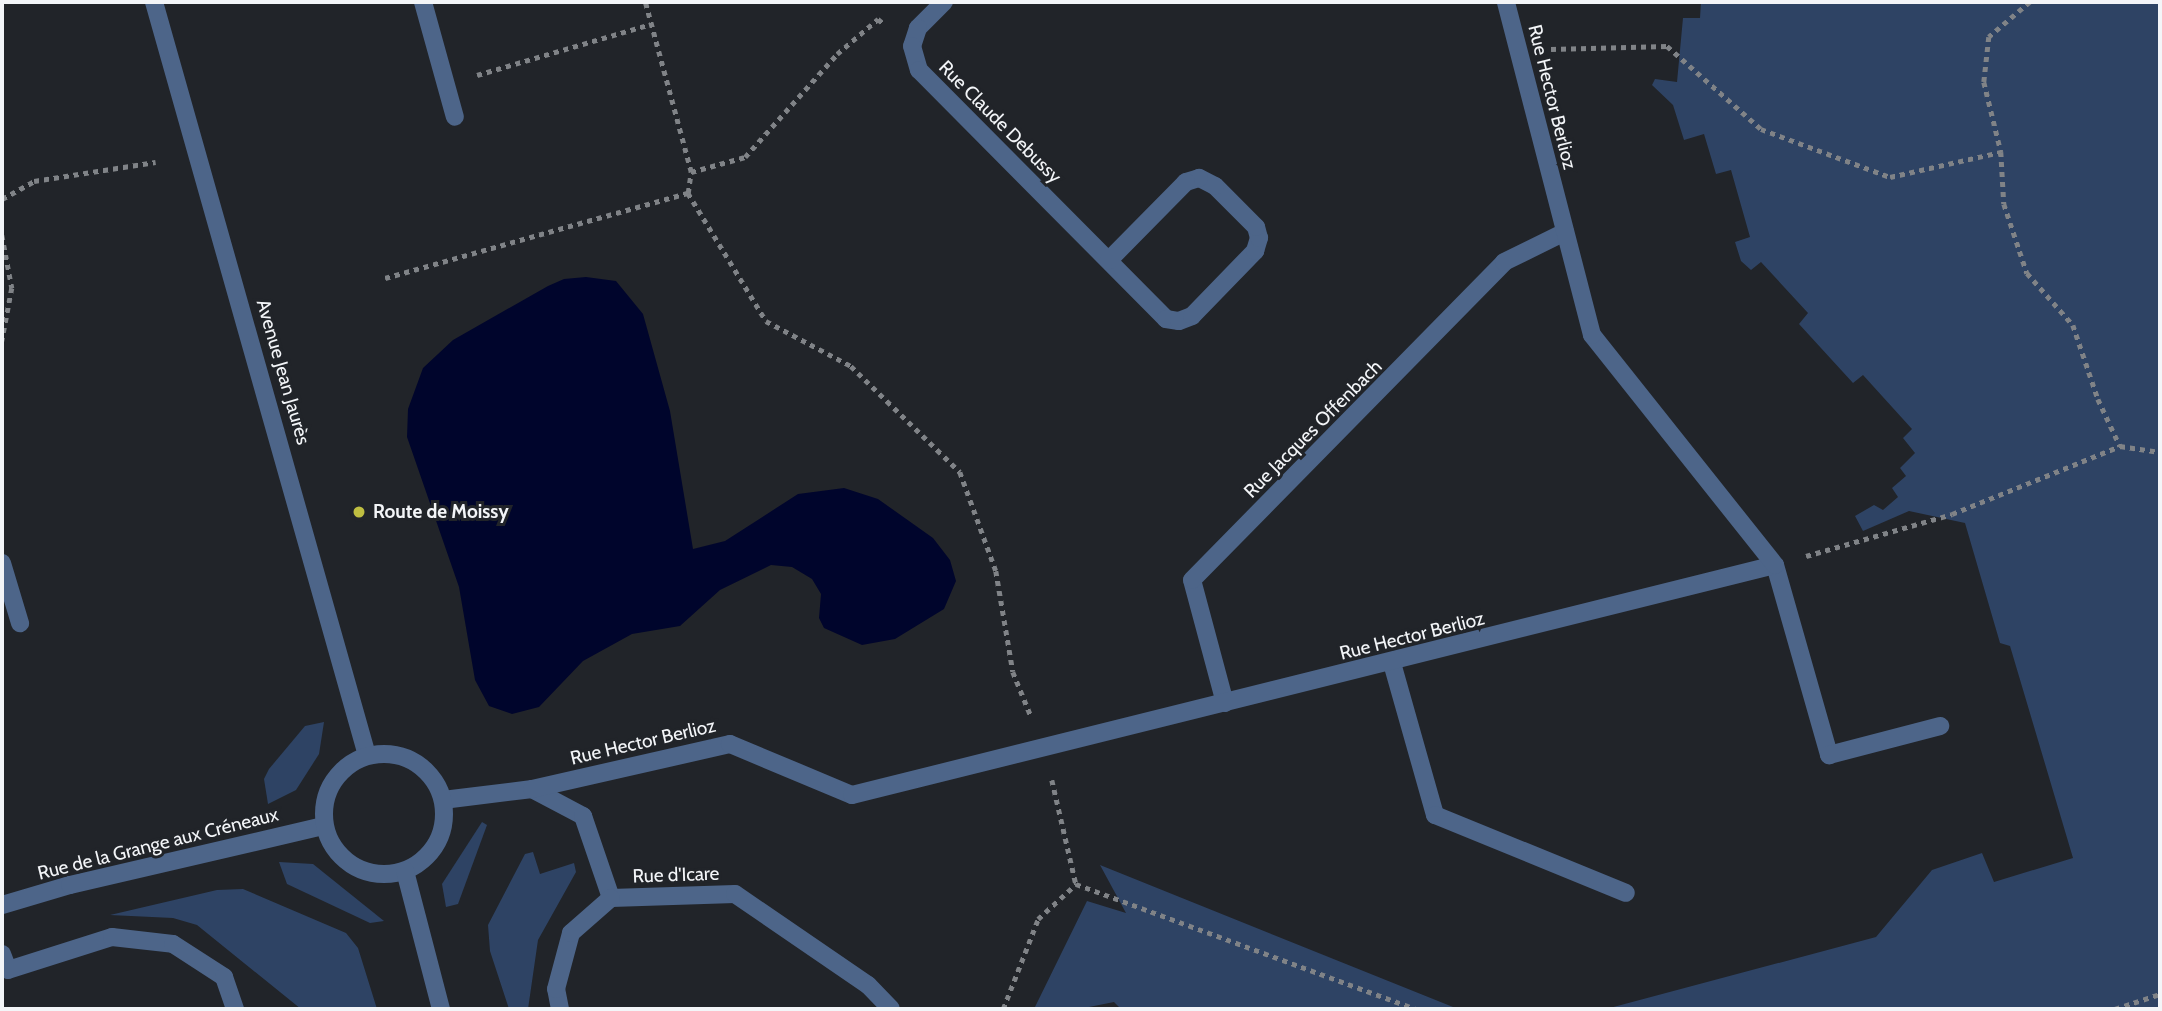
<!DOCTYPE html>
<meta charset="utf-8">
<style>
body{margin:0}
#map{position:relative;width:2162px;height:1011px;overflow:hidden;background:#212429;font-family:Cabin,sans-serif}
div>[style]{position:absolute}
.green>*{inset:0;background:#2e4364}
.water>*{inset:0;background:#00052c}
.path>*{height:4.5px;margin-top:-2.25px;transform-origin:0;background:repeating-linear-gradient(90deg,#808387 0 5px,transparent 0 10px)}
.service>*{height:18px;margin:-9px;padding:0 9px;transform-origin:9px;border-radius:9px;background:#4d6589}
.minor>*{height:18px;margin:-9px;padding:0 9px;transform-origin:9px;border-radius:9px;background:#4d6589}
.tertiary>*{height:18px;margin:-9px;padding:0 9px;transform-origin:9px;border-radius:9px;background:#4d6589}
.tertiary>.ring{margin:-9px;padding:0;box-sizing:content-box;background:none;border:18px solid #4d6589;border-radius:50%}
.dots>*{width:19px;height:19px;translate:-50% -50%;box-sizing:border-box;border:4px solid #212429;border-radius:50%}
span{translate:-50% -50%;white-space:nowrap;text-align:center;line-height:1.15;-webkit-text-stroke:6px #212429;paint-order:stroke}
.street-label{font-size:19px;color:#f3f5f8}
.poi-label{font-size:19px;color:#f3f5f8;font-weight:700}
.left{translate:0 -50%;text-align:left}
.frame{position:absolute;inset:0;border:4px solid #f3f5f8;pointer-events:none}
</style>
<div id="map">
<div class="green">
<i style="clip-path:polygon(1701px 2px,2160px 2px,2160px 1009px,1606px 1009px,1876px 937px,1932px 870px,1982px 853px,1994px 882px,2073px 858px,2010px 646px,2000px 643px,1965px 523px,1909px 511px,1863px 531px,1855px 516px,1874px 505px,1883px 510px,1898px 497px,1892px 488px,1906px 476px,1900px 468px,1915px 453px,1903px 438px,1912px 429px,1863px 375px,1853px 383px,1799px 324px,1808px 313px,1761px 262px,1751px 270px,1741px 261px,1735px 242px,1750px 237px,1731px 170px,1716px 174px,1704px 134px,1684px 140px,1673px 105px,1652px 85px,1655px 79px,1677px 82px,1683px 18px,1700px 18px)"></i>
<i style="clip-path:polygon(324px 722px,319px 754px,296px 790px,268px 804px,264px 779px,269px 769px,305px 726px)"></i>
<i style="clip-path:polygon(482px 822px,487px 825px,458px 904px,446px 907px,442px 884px)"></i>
<i style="clip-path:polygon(533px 852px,540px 874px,574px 863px,576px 872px,538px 940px,528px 1009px,509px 1009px,490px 951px,488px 925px,525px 854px)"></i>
<i style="clip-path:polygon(279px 862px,313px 864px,384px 921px,370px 923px,287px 884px)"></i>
<i style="clip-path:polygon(1100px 865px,1458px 1009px,1121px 1009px,1114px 1002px,1079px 1009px,1034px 1009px,1087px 901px,1126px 913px)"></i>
<i style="clip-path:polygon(243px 889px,346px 933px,358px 948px,377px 1009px,301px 1009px,197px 925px,173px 918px,110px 915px,217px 890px)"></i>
</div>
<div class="water">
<i style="clip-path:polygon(586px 277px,616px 281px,643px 314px,670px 411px,693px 549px,725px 541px,798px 494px,844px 488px,878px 499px,933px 538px,950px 560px,956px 581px,944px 609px,895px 639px,862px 645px,824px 628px,819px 618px,821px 594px,812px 579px,792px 567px,771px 565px,720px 590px,680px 626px,632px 634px,583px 661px,539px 707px,512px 714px,489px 706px,475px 680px,459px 587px,407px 437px,408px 409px,423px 368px,453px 340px,548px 286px,564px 279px)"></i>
</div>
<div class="path">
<i style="left:2030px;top:2px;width:54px;rotate:139.5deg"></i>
<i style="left:1989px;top:37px;width:45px;rotate:96.3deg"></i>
<i style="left:1984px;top:82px;width:72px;rotate:76.3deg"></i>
<i style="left:2001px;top:152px;width:52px;rotate:86.7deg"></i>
<i style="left:2004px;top:204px;width:73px;rotate:71.6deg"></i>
<i style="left:2027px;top:273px;width:69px;rotate:48.5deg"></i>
<i style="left:2073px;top:325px;width:78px;rotate:71.3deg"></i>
<i style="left:2098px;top:399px;width:52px;rotate:64.9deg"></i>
<i style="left:1551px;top:49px;width:116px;rotate:-1.5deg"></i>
<i style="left:1667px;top:46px;width:125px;rotate:41.4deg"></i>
<i style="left:1761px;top:129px;width:138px;rotate:20.4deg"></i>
<i style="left:1890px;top:177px;width:114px;rotate:-12.7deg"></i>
<i style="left:477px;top:75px;width:181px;rotate:-16.3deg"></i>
<i style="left:691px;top:172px;width:56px;rotate:-15.5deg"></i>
<i style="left:745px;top:157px;width:138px;rotate:-48.2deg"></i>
<i style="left:837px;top:54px;width:54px;rotate:-40.5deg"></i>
<i style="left:878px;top:19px;width:6px;rotate:39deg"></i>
<i style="left:688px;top:193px;width:150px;rotate:58.6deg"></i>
<i style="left:766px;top:321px;width:96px;rotate:27.9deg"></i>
<i style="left:851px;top:366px;width:152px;rotate:44.2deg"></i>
<i style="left:960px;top:472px;width:105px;rotate:70deg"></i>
<i style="left:996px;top:571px;width:102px;rotate:80.4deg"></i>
<i style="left:1013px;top:672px;width:48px;rotate:67.8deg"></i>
<i style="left:2px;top:199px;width:37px;rotate:-29deg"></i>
<i style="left:34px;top:181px;width:123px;rotate:-8.9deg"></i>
<i style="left:2px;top:235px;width:54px;rotate:79.3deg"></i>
<i style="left:12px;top:288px;width:54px;rotate:100.7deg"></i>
<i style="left:385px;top:278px;width:315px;rotate:-15.7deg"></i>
<i style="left:688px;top:193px;width:21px;rotate:-82deg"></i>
<i style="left:691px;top:172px;width:176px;rotate:-105.1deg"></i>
<i style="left:1806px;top:556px;width:152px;rotate:-16deg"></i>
<i style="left:1952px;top:514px;width:181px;rotate:-22deg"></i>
<i style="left:2120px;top:446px;width:40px;rotate:8.5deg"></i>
<i style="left:1052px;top:780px;width:107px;rotate:77deg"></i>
<i style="left:1076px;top:884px;width:361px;rotate:20.2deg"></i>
<i style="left:1003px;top:1009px;width:97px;rotate:-68.7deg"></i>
<i style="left:1038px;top:919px;width:52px;rotate:-42.6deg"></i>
<i style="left:2115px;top:1009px;width:47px;rotate:-18.4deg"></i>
</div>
<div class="service">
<i style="left:532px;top:789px;width:58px;rotate:27.9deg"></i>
<i style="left:583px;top:816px;width:87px;rotate:71.1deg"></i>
<i style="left:611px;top:898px;width:124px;rotate:-1.8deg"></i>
<i style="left:735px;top:894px;width:161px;rotate:34.4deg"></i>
<i style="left:868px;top:985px;width:33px;rotate:46deg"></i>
<i style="left:2px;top:954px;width:17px;rotate:69deg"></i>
<i style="left:8px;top:970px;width:109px;rotate:-17.6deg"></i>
<i style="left:112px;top:937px;width:61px;rotate:6.5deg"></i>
<i style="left:173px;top:944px;width:61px;rotate:32.9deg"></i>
<i style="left:224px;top:977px;width:34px;rotate:71deg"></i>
<i style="left:560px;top:1009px;width:20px;rotate:-101deg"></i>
<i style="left:556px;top:989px;width:58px;rotate:-75deg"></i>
<i style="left:571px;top:933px;width:53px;rotate:-41.2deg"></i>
</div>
<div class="minor">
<i style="left:423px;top:2px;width:119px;rotate:74.5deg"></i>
<i style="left:944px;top:2px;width:37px;rotate:135deg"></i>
<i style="left:918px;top:28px;width:19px;rotate:108deg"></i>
<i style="left:912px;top:46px;width:25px;rotate:74deg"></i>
<i style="left:919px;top:70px;width:351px;rotate:45.2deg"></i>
<i style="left:1166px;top:319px;width:13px;rotate:9deg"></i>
<i style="left:1179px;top:321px;width:14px;rotate:-21deg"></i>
<i style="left:1192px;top:316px;width:91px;rotate:-45.9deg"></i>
<i style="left:1255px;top:251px;width:14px;rotate:-73deg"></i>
<i style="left:1259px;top:238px;width:11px;rotate:-105deg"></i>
<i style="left:1256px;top:227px;width:58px;rotate:-135deg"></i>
<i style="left:1215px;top:186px;width:18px;rotate:-153deg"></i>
<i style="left:1199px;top:178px;width:14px;rotate:163deg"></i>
<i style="left:1186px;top:182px;width:110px;rotate:134.6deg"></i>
<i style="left:2px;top:563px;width:63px;rotate:73.3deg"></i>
<i style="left:1775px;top:565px;width:198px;rotate:74.1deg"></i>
<i style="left:1829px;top:755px;width:115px;rotate:-14.6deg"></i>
<i style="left:1392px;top:663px;width:158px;rotate:74.2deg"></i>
<i style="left:1435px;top:815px;width:206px;rotate:22.2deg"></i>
<i style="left:1225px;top:703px;width:127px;rotate:-105deg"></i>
<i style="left:1192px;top:580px;width:445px;rotate:-45.5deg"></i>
<i style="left:1504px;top:262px;width:68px;rotate:-26.2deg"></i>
<i style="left:443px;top:800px;width:90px;rotate:-7deg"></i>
<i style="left:532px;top:789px;width:203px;rotate:-12.8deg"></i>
<i style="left:730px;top:744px;width:132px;rotate:22.7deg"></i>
<i style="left:852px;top:795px;width:951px;rotate:-13.99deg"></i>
<i style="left:1775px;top:565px;width:294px;rotate:-128.5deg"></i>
<i style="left:1592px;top:335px;width:344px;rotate:-104.5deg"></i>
<i style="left:2px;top:905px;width:71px;rotate:-16.4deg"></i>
<i style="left:70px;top:885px;width:261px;rotate:-13.1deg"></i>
</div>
<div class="tertiary">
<i style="left:154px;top:2px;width:783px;rotate:74.21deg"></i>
<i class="ring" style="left:324px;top:754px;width:102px;height:102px"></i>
<i style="left:405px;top:871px;width:143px;rotate:75.4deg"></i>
</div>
<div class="dots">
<i style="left:359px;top:512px;background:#bfbe41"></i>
</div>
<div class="street-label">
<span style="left:1552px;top:97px;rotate:76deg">Rue Hector Berlioz</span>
<span style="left:1000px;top:122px;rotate:45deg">Rue Claude Debussy</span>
<span style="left:283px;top:372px;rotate:74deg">Avenue Jean Jaurès</span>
<span style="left:1313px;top:429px;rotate:-45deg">Rue Jacques Offenbach</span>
<span style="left:1412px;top:636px;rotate:-14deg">Rue Hector Berlioz</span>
<span style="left:643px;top:742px;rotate:-13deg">Rue Hector Berlioz</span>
<span style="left:158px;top:844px;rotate:-14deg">Rue de la Grange aux Créneaux</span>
<span style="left:676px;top:875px;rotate:-2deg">Rue d'Icare</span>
</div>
<div class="poi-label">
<span class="left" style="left:373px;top:512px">Route de Moissy</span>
</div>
<div class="frame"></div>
</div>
